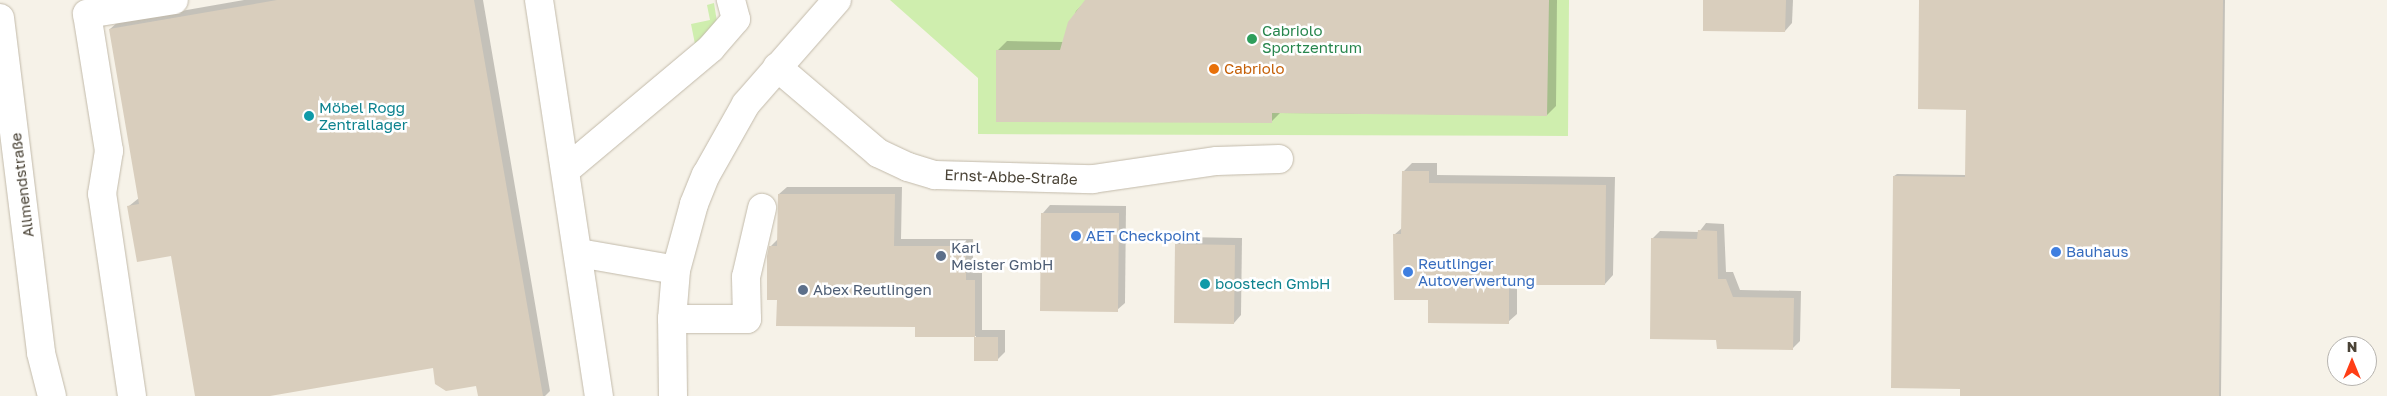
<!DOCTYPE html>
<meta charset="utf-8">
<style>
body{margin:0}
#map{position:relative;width:2387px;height:396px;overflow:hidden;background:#f6f2e8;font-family:"Golos Text",sans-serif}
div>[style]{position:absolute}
.green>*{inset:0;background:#cfeeae}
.shadow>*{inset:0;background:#0003}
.building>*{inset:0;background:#d9cebd}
.roads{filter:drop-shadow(0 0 1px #c2baaa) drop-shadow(0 0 1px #c2baaa)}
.minor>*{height:28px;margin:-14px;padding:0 14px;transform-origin:14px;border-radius:14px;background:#fff}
.dots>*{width:14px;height:14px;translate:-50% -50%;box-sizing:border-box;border:2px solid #fff;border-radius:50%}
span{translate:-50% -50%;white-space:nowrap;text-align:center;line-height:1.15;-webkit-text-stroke:5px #fff;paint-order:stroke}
.leisure-label{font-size:15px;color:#27864d}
.left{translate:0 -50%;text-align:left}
.food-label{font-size:15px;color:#c56008}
.culture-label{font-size:15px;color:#0d838f}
.street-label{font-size:15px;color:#4a4336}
.shop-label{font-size:15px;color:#366cbe}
.service-label{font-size:15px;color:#4e5e75}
.north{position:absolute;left:2327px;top:336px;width:50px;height:50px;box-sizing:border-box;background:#fff;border:1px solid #b7b4af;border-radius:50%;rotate:0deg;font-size:14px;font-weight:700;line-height:20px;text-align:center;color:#4a4336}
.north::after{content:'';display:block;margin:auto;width:18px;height:22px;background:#ff3e16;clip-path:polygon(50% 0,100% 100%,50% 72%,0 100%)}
</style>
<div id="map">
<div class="green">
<i style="clip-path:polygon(890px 0,1569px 0,1568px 136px,978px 134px,978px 78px)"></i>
<i style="clip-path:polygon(714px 3px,717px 22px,695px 44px,691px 24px,710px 20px,707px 5px)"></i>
</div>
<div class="shadow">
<i style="clip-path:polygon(244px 0,483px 0,550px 391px,545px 396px,479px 396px,477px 385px,434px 367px,263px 396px,196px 396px,172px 255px,129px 206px,139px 198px,110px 29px,118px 22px)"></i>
<i style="clip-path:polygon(1087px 0,1557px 0,1556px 106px,1547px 115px,1280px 113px,1271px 122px,998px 50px,1007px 41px,1064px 42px,1076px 11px)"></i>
<i style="clip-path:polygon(1704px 0,1793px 0,1792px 23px,1785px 31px)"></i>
<i style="clip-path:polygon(1921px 0,2225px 0,2221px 396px,1961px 396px,1961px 388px,1894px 176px,1897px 174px,1966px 175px,1967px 108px)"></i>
<i style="clip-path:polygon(1412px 163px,1437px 163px,1437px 175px,1615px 177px,1613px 275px,1605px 284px,1517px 284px,1517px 314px,1508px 322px,1429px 299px,1394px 235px,1403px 227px,1403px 172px)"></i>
<i style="clip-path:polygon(787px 187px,902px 187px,901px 239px,973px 239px,973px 273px,982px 273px,982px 330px,1005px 330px,1005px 352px,997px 360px,975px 360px,976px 336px,916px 335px,916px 326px,778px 298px,770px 247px,778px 239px,779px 194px)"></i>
<i style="clip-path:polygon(1050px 205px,1126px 206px,1125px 303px,1117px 310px,1043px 213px)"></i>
<i style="clip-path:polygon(1706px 223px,1724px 224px,1726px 272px,1733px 272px,1740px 290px,1801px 291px,1800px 341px,1792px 349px,1718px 338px,1652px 239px,1660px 231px,1699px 232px)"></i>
<i style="clip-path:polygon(1184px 237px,1242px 238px,1241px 315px,1234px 323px,1176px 245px)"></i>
</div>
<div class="building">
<i style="clip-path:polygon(277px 0,474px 0,543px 396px,478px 396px,476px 386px,446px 391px,435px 384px,433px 368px,270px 396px,195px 396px,171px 256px,137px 262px,127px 206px,139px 204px,109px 29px)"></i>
<i style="clip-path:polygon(1085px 0,1549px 0,1547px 116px,1272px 113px,1272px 123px,996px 122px,996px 50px,1060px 50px,1068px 22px)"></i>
<i style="clip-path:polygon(1703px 0,1786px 0,1785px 32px,1703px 31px)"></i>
<i style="clip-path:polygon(1919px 0,2223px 0,2219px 396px,1960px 396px,1960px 389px,1891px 388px,1893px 176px,1965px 177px,1966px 110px,1918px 109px)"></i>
<i style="clip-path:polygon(1402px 171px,1429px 171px,1429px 183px,1606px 185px,1605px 285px,1509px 285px,1509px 324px,1428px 323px,1428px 300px,1394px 300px,1393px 234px,1401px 234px)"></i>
<i style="clip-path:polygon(778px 194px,895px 194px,894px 246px,966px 246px,966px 280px,975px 280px,975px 337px,998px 337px,998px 361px,974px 361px,974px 337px,915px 337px,915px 327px,776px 326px,777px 300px,767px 300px,767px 256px,769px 246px,777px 246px)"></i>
<i style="clip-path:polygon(1041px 213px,1119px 213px,1118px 312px,1040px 311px)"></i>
<i style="clip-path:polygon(1698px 230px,1717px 231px,1718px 279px,1726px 279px,1733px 297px,1794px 298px,1793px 350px,1717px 349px,1716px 340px,1650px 339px,1651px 238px,1697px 239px)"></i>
<i style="clip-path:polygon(1175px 244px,1235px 245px,1234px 324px,1174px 323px)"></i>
</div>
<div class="roads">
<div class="minor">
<i style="left:539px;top:0;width:401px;rotate:81.4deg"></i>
<i style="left:0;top:18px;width:337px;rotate:83deg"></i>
<i style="left:41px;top:353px;width:44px;rotate:75.7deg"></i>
<i style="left:777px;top:67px;width:133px;rotate:40.4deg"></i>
<i style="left:878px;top:153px;width:33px;rotate:25deg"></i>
<i style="left:908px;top:167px;width:28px;rotate:17deg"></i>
<i style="left:935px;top:175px;width:158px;rotate:1.5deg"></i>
<i style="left:1093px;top:179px;width:125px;rotate:-8.3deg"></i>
<i style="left:1217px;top:161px;width:62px;rotate:-1.8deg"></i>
<i style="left:567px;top:169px;width:188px;rotate:-40deg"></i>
<i style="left:711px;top:48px;width:38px;rotate:-49deg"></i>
<i style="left:736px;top:19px;width:20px;rotate:-105deg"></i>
<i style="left:579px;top:253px;width:98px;rotate:9.9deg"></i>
<i style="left:672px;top:319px;width:75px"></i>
<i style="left:747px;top:319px;width:42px;rotate:-91.4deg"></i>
<i style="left:746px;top:277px;width:71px;rotate:-76.9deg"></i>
<i style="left:132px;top:396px;width:204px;rotate:-98.4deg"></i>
<i style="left:102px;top:194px;width:44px;rotate:-80.8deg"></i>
<i style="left:109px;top:151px;width:139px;rotate:-99.1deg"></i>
<i style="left:87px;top:14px;width:88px;rotate:-9.1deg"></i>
<i style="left:673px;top:396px;width:77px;rotate:-90.7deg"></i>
<i style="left:672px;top:319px;width:49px;rotate:-85.3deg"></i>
<i style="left:676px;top:270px;width:68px;rotate:-74.7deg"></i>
<i style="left:694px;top:204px;width:31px;rotate:-68deg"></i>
<i style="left:706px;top:175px;width:81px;rotate:-60.6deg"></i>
<i style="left:746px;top:104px;width:138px;rotate:-48.8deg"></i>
</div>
</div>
<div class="dots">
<i style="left:1252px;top:39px;background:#2e9e5b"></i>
<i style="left:1214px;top:69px;background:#e8710a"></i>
<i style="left:309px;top:116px;background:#0f9aa8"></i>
<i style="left:1076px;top:236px;background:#3f7fe0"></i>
<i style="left:2056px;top:252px;background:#3f7fe0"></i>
<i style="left:941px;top:256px;background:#5c6f8a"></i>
<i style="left:1408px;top:272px;background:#3f7fe0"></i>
<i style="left:1205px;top:284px;background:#0f9aa8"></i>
<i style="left:803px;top:290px;background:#5c6f8a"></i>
</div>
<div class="leisure-label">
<span class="left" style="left:1262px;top:39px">Cabriolo<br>Sportzentrum</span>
</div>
<div class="food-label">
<span class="left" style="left:1224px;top:69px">Cabriolo</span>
</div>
<div class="culture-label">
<span class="left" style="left:319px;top:116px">Möbel Rogg<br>Zentrallager</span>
<span class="left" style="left:1215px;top:284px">boostech GmbH</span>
</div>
<div class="street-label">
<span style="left:1011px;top:177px;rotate:2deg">Ernst-Abbe-Straße</span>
<span style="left:22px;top:185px;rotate:-97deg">Allmendstraße</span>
</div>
<div class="shop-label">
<span class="left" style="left:1086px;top:236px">AET Checkpoint</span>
<span class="left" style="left:2066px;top:252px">Bauhaus</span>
<span class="left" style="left:1418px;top:272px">Reutlinger<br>Autoverwertung</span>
</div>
<div class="service-label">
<span class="left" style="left:951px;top:256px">Karl<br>Meister GmbH</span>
<span class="left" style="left:813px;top:290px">Abex Reutlingen</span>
</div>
<div class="north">N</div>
</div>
